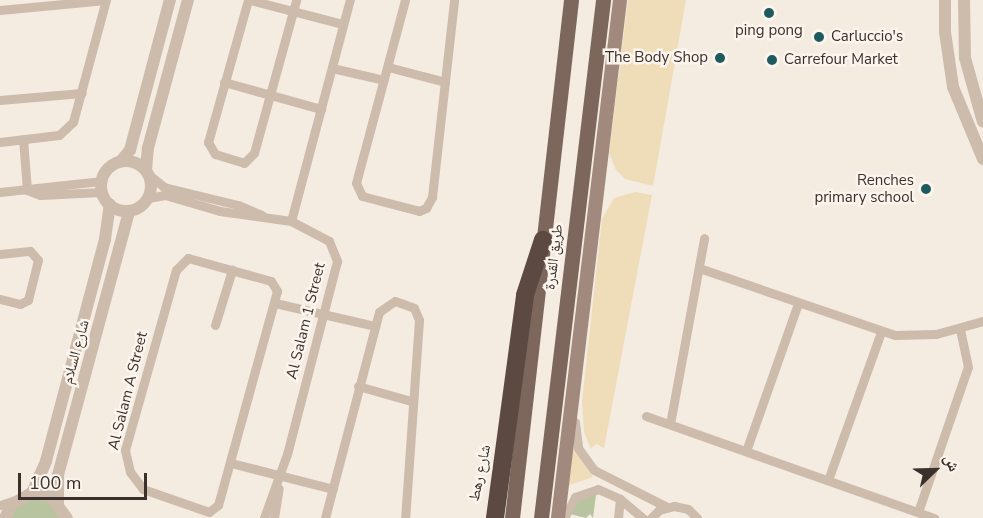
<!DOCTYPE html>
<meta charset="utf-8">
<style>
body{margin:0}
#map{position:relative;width:983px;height:518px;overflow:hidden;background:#f4ebe1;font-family:"Nunito Sans","Noto Naskh Arabic",sans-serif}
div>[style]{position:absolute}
.green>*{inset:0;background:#b8c4a0}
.sand>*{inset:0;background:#efdcb8}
.minor>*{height:9px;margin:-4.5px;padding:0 4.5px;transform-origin:4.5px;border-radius:4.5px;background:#cdbbac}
.tertiary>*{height:12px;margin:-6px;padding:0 6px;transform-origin:6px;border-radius:6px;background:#cdbbac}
.tertiary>.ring{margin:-6px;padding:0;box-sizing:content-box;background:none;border:12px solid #cdbbac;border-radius:50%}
.secondary>*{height:14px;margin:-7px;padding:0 7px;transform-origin:7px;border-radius:7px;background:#a18a7d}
.primary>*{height:15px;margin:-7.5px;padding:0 7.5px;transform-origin:7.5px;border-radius:7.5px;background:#7d675c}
.motorway>*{height:18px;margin:-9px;padding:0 9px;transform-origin:9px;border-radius:9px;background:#5c4a42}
.dots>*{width:16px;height:16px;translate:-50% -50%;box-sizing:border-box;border:3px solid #fbf5ee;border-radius:50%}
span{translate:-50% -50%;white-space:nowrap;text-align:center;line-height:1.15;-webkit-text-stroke:5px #fbf5ee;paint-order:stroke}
.poi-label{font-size:15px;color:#3b302b}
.left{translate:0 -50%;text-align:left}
.right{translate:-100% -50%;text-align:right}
.street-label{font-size:15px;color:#3b302b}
.north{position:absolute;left:905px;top:440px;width:60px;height:60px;-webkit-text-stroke:4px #fbf5ee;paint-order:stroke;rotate:67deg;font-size:16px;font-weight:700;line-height:24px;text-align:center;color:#3b302b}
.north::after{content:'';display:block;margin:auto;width:21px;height:27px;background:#3b302b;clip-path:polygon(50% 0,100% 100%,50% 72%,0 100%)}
.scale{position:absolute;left:18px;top:473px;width:129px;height:27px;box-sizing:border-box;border:3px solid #3b302b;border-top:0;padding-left:8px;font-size:18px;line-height:21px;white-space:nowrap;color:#3b302b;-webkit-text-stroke:4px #fbf5ee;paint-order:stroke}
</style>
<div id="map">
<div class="green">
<i style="clip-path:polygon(597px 487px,593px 518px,590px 514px,586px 518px,570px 514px,579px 492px)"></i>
<i style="clip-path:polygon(46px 496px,61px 518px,10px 518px,16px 502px)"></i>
</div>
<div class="sand">
<i style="clip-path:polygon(628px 0,686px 0,653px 186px,625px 179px,616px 170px,609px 153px)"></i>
<i style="clip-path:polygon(635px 192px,652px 195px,604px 448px,596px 444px,591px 449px,584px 432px,582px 402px,602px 219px,614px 198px)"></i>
<i style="clip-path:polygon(570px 439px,593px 477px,569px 485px)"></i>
</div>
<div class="minor">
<i style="left:248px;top:0;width:148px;rotate:105.7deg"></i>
<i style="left:208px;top:142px;width:14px;rotate:60deg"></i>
<i style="left:215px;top:154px;width:30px;rotate:17deg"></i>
<i style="left:244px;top:163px;width:14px;rotate:-45deg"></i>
<i style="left:254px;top:153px;width:159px;rotate:-74.6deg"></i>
<i style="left:250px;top:0;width:96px;rotate:14.5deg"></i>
<i style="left:405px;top:0;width:189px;rotate:105deg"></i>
<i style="left:356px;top:183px;width:14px;rotate:65deg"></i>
<i style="left:362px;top:196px;width:59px;rotate:14.7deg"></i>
<i style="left:419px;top:211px;width:8px;rotate:-23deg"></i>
<i style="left:426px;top:208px;width:13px;rotate:-61deg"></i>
<i style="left:432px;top:197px;width:198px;rotate:-83.6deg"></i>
<i style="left:0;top:10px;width:106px;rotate:-5.4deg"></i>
<i style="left:388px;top:67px;width:59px;rotate:14.7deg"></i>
<i style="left:332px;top:68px;width:53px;rotate:13deg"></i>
<i style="left:224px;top:82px;width:101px;rotate:15.6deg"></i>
<i style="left:0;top:100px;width:82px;rotate:-4.9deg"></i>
<i style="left:23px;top:139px;width:51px;rotate:85.5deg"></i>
<i style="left:0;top:142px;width:59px;rotate:-6.8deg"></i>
<i style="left:59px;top:135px;width:19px;rotate:-43deg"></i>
<i style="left:73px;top:122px;width:126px;rotate:-74.9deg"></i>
<i style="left:148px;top:174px;width:21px;rotate:39deg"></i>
<i style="left:164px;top:187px;width:76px;rotate:13.7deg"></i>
<i style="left:238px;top:205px;width:26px;rotate:23deg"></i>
<i style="left:27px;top:190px;width:14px;rotate:21deg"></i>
<i style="left:40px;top:195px;width:62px;rotate:-2.8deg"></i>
<i style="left:0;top:192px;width:103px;rotate:-6.2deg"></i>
<i style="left:148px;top:198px;width:17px;rotate:-10deg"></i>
<i style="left:165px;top:195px;width:57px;rotate:16.2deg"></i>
<i style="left:220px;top:211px;width:72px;rotate:8deg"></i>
<i style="left:291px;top:221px;width:43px;rotate:27.8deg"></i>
<i style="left:329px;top:241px;width:22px;rotate:68deg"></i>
<i style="left:337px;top:261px;width:199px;rotate:104.5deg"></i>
<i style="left:287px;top:454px;width:68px;rotate:109.8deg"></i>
<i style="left:291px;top:221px;width:229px;rotate:-75.1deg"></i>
<i style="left:0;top:254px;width:30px;rotate:-6deg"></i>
<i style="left:30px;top:251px;width:12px;rotate:48deg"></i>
<i style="left:38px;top:260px;width:41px;rotate:104deg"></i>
<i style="left:28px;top:300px;width:9px;rotate:153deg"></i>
<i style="left:20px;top:304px;width:21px;rotate:-166deg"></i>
<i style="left:188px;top:258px;width:86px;rotate:15.5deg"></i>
<i style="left:271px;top:281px;width:12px;rotate:59deg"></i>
<i style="left:277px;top:291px;width:222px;rotate:105.4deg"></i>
<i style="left:218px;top:505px;width:11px;rotate:142deg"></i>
<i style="left:209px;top:512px;width:70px;rotate:-160.8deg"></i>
<i style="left:143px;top:489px;width:21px;rotate:-127deg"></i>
<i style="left:130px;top:472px;width:23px;rotate:-103deg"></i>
<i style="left:125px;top:450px;width:187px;rotate:-74.2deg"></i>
<i style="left:176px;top:270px;width:17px;rotate:-45deg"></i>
<i style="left:699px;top:268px;width:207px;rotate:18.9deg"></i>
<i style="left:895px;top:335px;width:41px;rotate:-1.4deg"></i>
<i style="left:936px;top:334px;width:49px;rotate:-15.5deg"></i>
<i style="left:275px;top:303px;width:103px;rotate:13deg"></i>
<i style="left:215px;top:325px;width:58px;rotate:-72.8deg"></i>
<i style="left:358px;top:386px;width:55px;rotate:15.8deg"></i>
<i style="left:646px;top:416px;width:306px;rotate:19.5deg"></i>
<i style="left:575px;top:422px;width:26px;rotate:83deg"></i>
<i style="left:578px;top:448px;width:27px;rotate:54deg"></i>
<i style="left:594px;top:470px;width:82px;rotate:26.9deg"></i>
<i style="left:670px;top:424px;width:189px;rotate:-79.6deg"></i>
<i style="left:746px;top:451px;width:157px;rotate:-70.6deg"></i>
<i style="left:231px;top:463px;width:105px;rotate:14.3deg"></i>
<i style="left:828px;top:480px;width:157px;rotate:-70.3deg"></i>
<i style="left:0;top:505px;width:16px;rotate:-18deg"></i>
<i style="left:918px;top:512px;width:153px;rotate:-71deg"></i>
<i style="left:968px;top:367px;width:40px;rotate:-102deg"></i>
<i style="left:274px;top:518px;width:30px;rotate:-81deg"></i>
<i style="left:325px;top:518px;width:213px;rotate:-75.3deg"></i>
<i style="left:379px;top:312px;width:19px;rotate:-35deg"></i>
<i style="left:395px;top:301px;width:20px;rotate:20deg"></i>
<i style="left:414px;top:308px;width:13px;rotate:67deg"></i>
<i style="left:419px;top:320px;width:198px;rotate:94deg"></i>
<i style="left:564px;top:518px;width:24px;rotate:-62deg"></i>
<i style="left:575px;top:497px;width:24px;rotate:-19deg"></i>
<i style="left:598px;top:489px;width:24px;rotate:24deg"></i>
<i style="left:620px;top:499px;width:30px;rotate:40deg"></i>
<i style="left:618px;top:518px;width:19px;rotate:-84deg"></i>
<i style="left:651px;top:518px;width:11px;rotate:-45deg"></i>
<i style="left:659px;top:510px;width:16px;rotate:-15deg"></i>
<i style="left:674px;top:506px;width:14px;rotate:12deg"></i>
<i style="left:688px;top:509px;width:13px;rotate:45deg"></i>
</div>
<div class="tertiary">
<i style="left:945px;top:0;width:32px;rotate:90deg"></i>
<i style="left:945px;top:32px;width:56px;rotate:81.7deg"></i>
<i style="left:953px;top:87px;width:78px;rotate:67.4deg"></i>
<i style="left:964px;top:0;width:58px;rotate:89deg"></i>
<i style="left:965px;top:58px;width:66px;rotate:74.3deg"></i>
<i class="ring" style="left:101px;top:161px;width:38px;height:38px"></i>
<i style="left:120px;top:162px;width:16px;rotate:-50deg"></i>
<i style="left:130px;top:150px;width:155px;rotate:-75.1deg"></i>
<i style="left:146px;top:170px;width:22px;rotate:-85deg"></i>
<i style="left:148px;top:148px;width:153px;rotate:-74.9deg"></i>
<i style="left:32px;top:493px;width:35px;rotate:-66deg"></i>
<i style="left:46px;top:461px;width:230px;rotate:-75.1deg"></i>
<i style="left:105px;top:239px;width:35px;rotate:-82deg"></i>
<i style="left:58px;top:503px;width:28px;rotate:-90deg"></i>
<i style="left:58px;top:475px;width:273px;rotate:-74.9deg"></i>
<i style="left:5px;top:518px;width:14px;rotate:-65deg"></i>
<i style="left:11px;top:505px;width:24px;rotate:-30deg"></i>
<i style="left:32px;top:493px;width:19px;rotate:12deg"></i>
<i style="left:51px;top:497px;width:26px;rotate:53deg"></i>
</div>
<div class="secondary">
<i style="left:558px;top:518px;width:522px;rotate:-83.17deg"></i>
</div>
<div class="primary">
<i style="left:512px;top:518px;width:521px;rotate:-83.5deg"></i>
<i style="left:541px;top:518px;width:522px;rotate:-83.17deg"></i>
</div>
<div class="motorway">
<i style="left:495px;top:518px;width:225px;rotate:-82.3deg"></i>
<i style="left:525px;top:295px;width:58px;rotate:-71.9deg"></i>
</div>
<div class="dots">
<i style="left:769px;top:13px;background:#1f5a5e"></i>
<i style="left:819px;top:37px;background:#1f5a5e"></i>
<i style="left:720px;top:58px;background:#1f5a5e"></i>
<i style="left:772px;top:60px;background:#1f5a5e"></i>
<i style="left:926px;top:189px;background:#1f5a5e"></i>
</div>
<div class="poi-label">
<span style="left:769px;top:31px">ping pong</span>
<span class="left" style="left:831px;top:37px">Carluccio's</span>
<span class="right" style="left:708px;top:58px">The Body Shop</span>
<span class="left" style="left:784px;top:60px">Carrefour Market</span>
<span class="right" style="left:914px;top:189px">Renches<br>primary school</span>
</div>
<div class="street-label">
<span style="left:554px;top:257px;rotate:-83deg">طريق القدرة</span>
<span style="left:306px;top:321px;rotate:-76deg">Al Salam 1 Street</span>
<span style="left:76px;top:352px;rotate:-75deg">شارع السلام</span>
<span style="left:128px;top:391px;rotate:-76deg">Al Salam A Street</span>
<span style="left:480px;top:473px;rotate:-78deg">شارع رهط</span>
</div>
<div class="north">ش</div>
<div class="scale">100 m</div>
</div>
